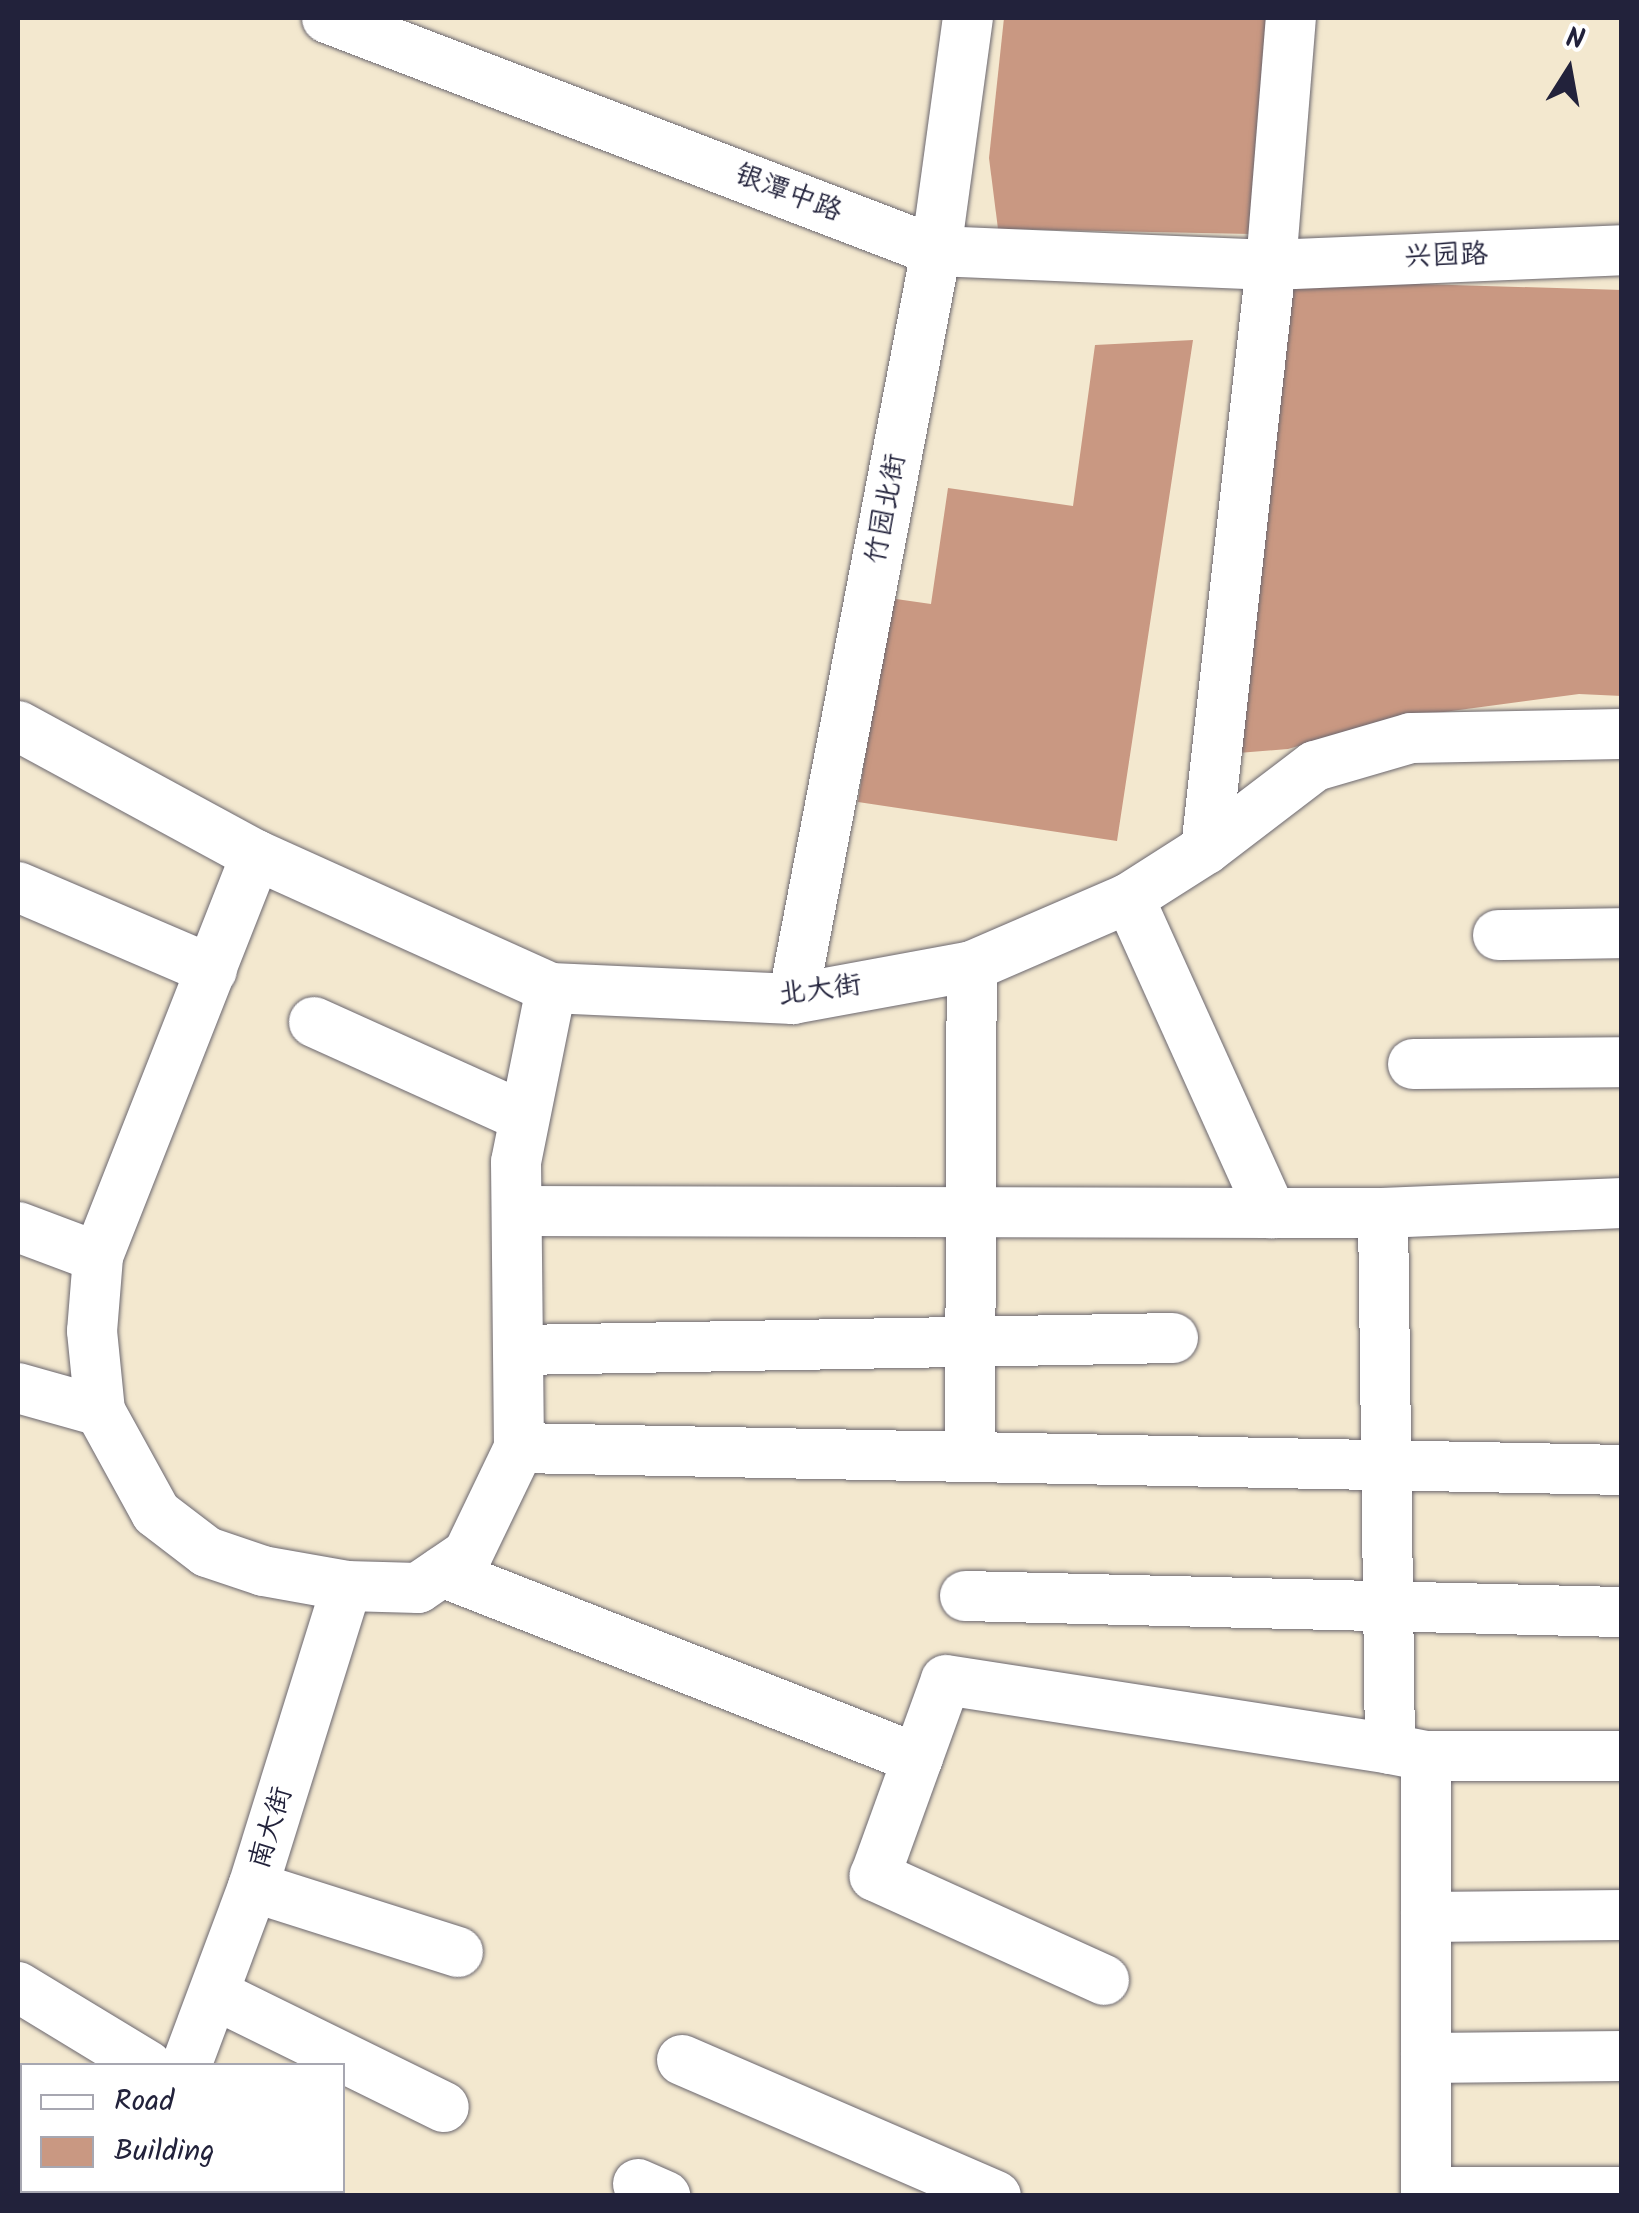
<!DOCTYPE html>
<meta charset="utf-8">
<style>
body{margin:0}
#map{position:relative;width:1639px;height:2213px;overflow:hidden;background:#f3e8cf;font-family:Kalam,"LXGW WenKai TC",sans-serif}
div>[style]{position:absolute}
.building>*{inset:0;background:#c99882}
.roads{filter:drop-shadow(0 0 2px #6b676f) drop-shadow(0 0 2px #6b676f)}
.minor>*{height:50px;margin:-25px;padding:0 25px;transform-origin:25px;border-radius:25px;background:#fff}
span{translate:-50% -50%;white-space:nowrap;text-align:center;line-height:1.15;-webkit-text-stroke:9px #fff;paint-order:stroke}
.street-label{font-size:28px;color:#22223b}
.frame{position:absolute;inset:0;border:20px solid #22223b;pointer-events:none}
.legend{position:absolute;left:20px;top:2063px;width:325px;height:130px;box-sizing:border-box;background:#fff;border:2px solid #a7a7b1;margin:0;padding:12px 18px;list-style:none;font-size:30px;color:#22223b}
.legend li{display:flex;align-items:center;gap:20px;height:50px}
.legend b{width:50px;border:2px solid #a7a7b1}
.north{position:absolute;left:1519px;top:20px;width:100px;height:100px;-webkit-text-stroke:8px #fff;paint-order:stroke;rotate:11deg;font-size:28px;font-weight:700;line-height:40px;text-align:center;color:#22223b}
.north::after{content:'';display:block;margin:auto;width:35px;height:45px;background:#22223b;clip-path:polygon(50% 0,100% 100%,50% 72%,0 100%)}
</style>
<div id="map">
<div class="building">
<i style="clip-path:polygon(1004px 18px,1269px 18px,1251px 234px,998px 229px,989px 158px)"></i>
<i style="clip-path:polygon(1288px 280px,1622px 290px,1622px 696px,1579px 694px,1392px 719px,1288px 749px,1238px 753px)"></i>
<i style="clip-path:polygon(1193px 340px,1117px 841px,858px 802px,889px 598px,931px 604px,948px 488px,1073px 506px,1095px 345px)"></i>
</div>
<div class="roads">
<div class="minor">
<i style="left:327px;top:18px;width:652px;rotate:20.94deg"></i>
<i style="left:936px;top:251px;width:335px;rotate:2.4deg"></i>
<i style="left:1271px;top:265px;width:351px;rotate:-2.4deg"></i>
<i style="left:18px;top:726px;width:271px;rotate:28.5deg"></i>
<i style="left:256px;top:855px;width:324px;rotate:24.3deg"></i>
<i style="left:551px;top:988px;width:242px;rotate:2.6deg"></i>
<i style="left:793px;top:999px;width:182px;rotate:-10.4deg"></i>
<i style="left:972px;top:966px;width:171px;rotate:-23.4deg"></i>
<i style="left:1129px;top:898px;width:91px;rotate:-32.5deg"></i>
<i style="left:1206px;top:849px;width:137px;rotate:-37.3deg"></i>
<i style="left:1315px;top:766px;width:100px;rotate:-16.3deg"></i>
<i style="left:1411px;top:738px;width:211px;rotate:-1.1deg"></i>
<i style="left:1206px;top:849px;width:588px;rotate:-83.65deg"></i>
<i style="left:1271px;top:265px;width:248px;rotate:-85.4deg"></i>
<i style="left:256px;top:855px;width:432px;rotate:111.5deg"></i>
<i style="left:98px;top:1257px;width:74px;rotate:94.6deg"></i>
<i style="left:92px;top:1331px;width:80px;rotate:84.3deg"></i>
<i style="left:100px;top:1411px;width:116px;rotate:61.2deg"></i>
<i style="left:156px;top:1513px;width:64px;rotate:37.4deg"></i>
<i style="left:207px;top:1552px;width:59px;rotate:18.7deg"></i>
<i style="left:263px;top:1571px;width:85px;rotate:10.1deg"></i>
<i style="left:347px;top:1586px;width:71px;rotate:1.6deg"></i>
<i style="left:418px;top:1588px;width:60px;rotate:-34.2deg"></i>
<i style="left:468px;top:1554px;width:118px;rotate:-64.3deg"></i>
<i style="left:519px;top:1448px;width:286px;rotate:-90.6deg"></i>
<i style="left:516px;top:1162px;width:177px;rotate:-78.6deg"></i>
<i style="left:18px;top:887px;width:211px;rotate:23.2deg"></i>
<i style="left:1129px;top:898px;width:346px;rotate:65.7deg"></i>
<i style="left:1271px;top:1213px;width:112px"></i>
<i style="left:1383px;top:1213px;width:536px;rotate:89.25deg"></i>
<i style="left:1390px;top:1749px;width:37px;rotate:11deg"></i>
<i style="left:1426px;top:1756px;width:440px;rotate:90deg"></i>
<i style="left:1498px;top:935px;width:124px;rotate:-0.9deg"></i>
<i style="left:793px;top:999px;width:762px;rotate:-79.18deg"></i>
<i style="left:936px;top:251px;width:235px;rotate:-82.2deg"></i>
<i style="left:314px;top:1022px;width:228px;rotate:24.3deg"></i>
<i style="left:1413px;top:1064px;width:209px;rotate:-0.5deg"></i>
<i style="left:517px;top:1211px;width:754px;rotate:0.15deg"></i>
<i style="left:1383px;top:1213px;width:239px;rotate:-2.4deg"></i>
<i style="left:18px;top:1227px;width:85px;rotate:20.6deg"></i>
<i style="left:520px;top:1350px;width:653px;rotate:-1.05deg"></i>
<i style="left:18px;top:1388px;width:85px;rotate:15.7deg"></i>
<i style="left:519px;top:1448px;width:1103px;rotate:1.14deg"></i>
<i style="left:970px;top:1457px;width:491px;rotate:-89.8deg"></i>
<i style="left:442px;top:1572px;width:511px;rotate:21.45deg"></i>
<i style="left:965px;top:1596px;width:657px;rotate:1.4deg"></i>
<i style="left:1426px;top:1756px;width:196px"></i>
<i style="left:253px;top:1887px;width:215px;rotate:17.6deg"></i>
<i style="left:1426px;top:1917px;width:196px;rotate:-0.6deg"></i>
<i style="left:1104px;top:1980px;width:252px;rotate:-155.6deg"></i>
<i style="left:875px;top:1876px;width:208px;rotate:-70.1deg"></i>
<i style="left:946px;top:1680px;width:449px;rotate:8.8deg"></i>
<i style="left:18px;top:1987px;width:152px;rotate:31.3deg"></i>
<i style="left:214px;top:1994px;width:256px;rotate:26.2deg"></i>
<i style="left:1426px;top:2058px;width:196px;rotate:-0.6deg"></i>
<i style="left:682px;top:2060px;width:342px;rotate:23.4deg"></i>
<i style="left:186px;top:2066px;width:191px;rotate:-69.5deg"></i>
<i style="left:253px;top:1887px;width:315px;rotate:-72.7deg"></i>
<i style="left:638px;top:2184px;width:30px;rotate:24deg"></i>
<i style="left:1426px;top:2192px;width:196px"></i>
<i style="left:135px;top:2196px;width:6px;rotate:-72deg"></i>
</div>
</div>
<div class="street-label">
<span style="left:788px;top:194px;rotate:21deg">银潭中路</span>
<span style="left:1446px;top:257px;rotate:-2deg">兴园路</span>
<span style="left:887px;top:509px;rotate:-79deg">竹园北街</span>
<span style="left:820px;top:991px;rotate:-7deg">北大街</span>
<span style="left:272px;top:1828px;rotate:-73deg">南大街</span>
</div>
<div class="frame"></div>
<ul class="legend">
<li><b style="height:12px;background:#fff"></b>Road</li>
<li><b style="height:28px;background:#c99882"></b>Building</li>
</ul>
<div class="north">N</div>
</div>
